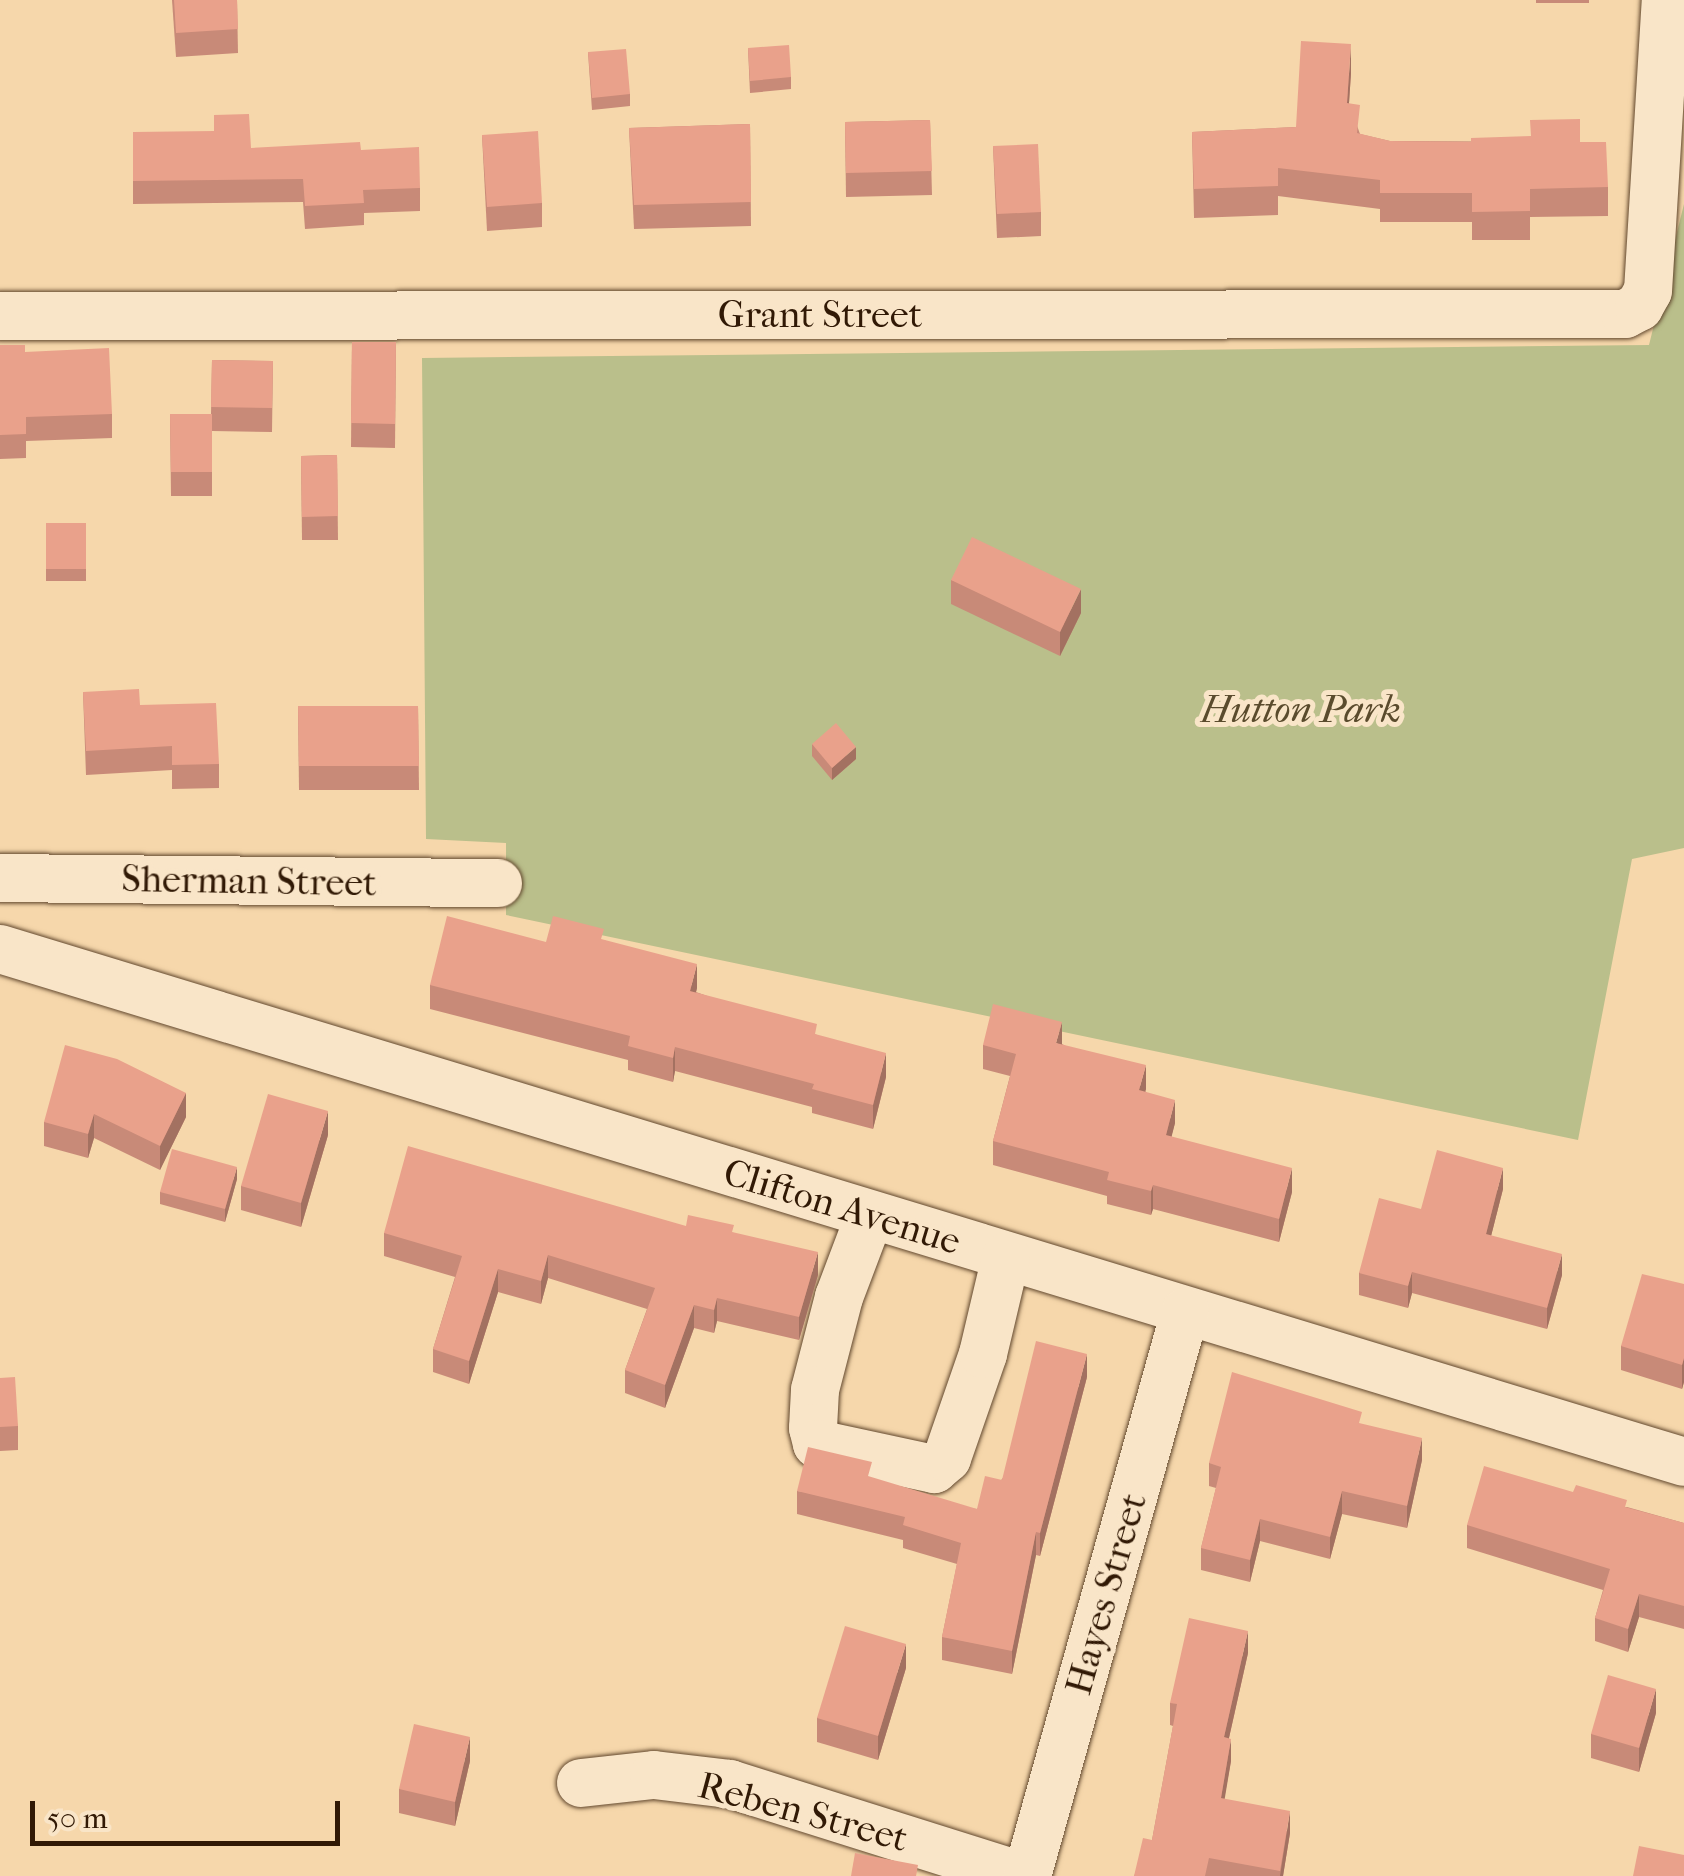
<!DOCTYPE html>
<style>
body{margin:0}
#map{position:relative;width:1684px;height:1876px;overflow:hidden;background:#f6d7ab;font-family:"IM FELL French Canon",serif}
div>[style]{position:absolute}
.green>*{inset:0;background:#babf8b}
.roads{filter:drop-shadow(0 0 2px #62482e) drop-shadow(0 0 2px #62482e)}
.minor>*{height:48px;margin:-24px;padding:0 24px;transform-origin:24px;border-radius:24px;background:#f9e5c8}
.wall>*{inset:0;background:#c88a78}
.shaded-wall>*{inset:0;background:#a37161}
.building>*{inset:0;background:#e9a18b}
span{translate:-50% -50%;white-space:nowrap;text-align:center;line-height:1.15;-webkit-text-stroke:10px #f9e5c8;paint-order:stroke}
.street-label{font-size:38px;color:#311905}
.park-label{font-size:38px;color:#5a4b2d;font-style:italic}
.scale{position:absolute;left:30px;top:1801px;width:310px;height:45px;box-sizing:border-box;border:5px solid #311905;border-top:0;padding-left:12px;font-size:30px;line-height:35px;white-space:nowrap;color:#311905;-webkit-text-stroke:8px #f9e5c8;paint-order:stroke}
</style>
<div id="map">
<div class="green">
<i style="clip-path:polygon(1684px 204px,1684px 848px,1632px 859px,1578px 1140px,506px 915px,506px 843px,426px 839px,422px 358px,1649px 345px)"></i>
</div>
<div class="roads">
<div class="minor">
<i style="left:0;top:316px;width:1625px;rotate:-0.07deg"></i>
<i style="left:1625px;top:314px;width:16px;rotate:-27deg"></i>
<i style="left:1639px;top:307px;width:18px;rotate:-61deg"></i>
<i style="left:1648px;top:291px;width:292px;rotate:-86.5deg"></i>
<i style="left:0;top:878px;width:498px;rotate:0.6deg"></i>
<i style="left:0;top:949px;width:1760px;rotate:16.94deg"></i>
<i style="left:870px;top:1215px;width:88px;rotate:110.7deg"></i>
<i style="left:839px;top:1297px;width:96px;rotate:104.5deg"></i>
<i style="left:815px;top:1390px;width:38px;rotate:93deg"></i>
<i style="left:813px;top:1428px;width:16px;rotate:76deg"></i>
<i style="left:817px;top:1444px;width:120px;rotate:12.1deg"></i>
<i style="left:934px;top:1469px;width:17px;rotate:-40deg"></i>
<i style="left:947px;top:1458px;width:110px;rotate:-70.9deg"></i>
<i style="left:983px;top:1354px;width:100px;rotate:-76.7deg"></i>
<i style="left:581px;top:1783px;width:73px;rotate:-6.3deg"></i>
<i style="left:654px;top:1775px;width:77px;rotate:6.8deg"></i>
<i style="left:730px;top:1784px;width:305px;rotate:17.5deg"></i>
<i style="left:1027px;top:1876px;width:586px;rotate:-74.35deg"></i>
</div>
</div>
<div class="wall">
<i style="clip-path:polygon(172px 0,237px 0,238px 53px,176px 57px)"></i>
<i style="clip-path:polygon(1536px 0,1589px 0,1589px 3px,1536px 3px)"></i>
<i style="clip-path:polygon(748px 48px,791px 77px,791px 89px,750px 93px)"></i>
<i style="clip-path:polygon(588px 52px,630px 94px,630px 106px,592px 110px)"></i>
<i style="clip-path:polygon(1351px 73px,1349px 103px,1360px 134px,1390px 141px,1580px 142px,1608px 187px,1608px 216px,1530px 217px,1530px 240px,1472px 240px,1472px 222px,1380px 222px,1380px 209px,1278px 196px,1278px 215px,1194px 218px,1192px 132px,1296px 127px)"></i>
<i style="clip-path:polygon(930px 120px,932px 195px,846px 197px,845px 122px)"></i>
<i style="clip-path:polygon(750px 124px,751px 226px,634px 229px,629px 128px)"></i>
<i style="clip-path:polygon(133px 132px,251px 148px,361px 150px,420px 188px,420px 211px,364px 213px,364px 225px,305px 229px,303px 202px,133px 204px)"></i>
<i style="clip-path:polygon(482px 135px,542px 203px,542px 227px,487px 231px)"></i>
<i style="clip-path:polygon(993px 146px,1041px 212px,1041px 236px,997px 238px)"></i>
<i style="clip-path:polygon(352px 342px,396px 342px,395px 448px,351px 447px)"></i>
<i style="clip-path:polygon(0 345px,25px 352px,112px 414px,112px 438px,26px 441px,26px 458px,0 459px)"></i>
<i style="clip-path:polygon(212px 360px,273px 361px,272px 432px,212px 431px,212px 496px,171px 496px,170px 414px,211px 414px)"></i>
<i style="clip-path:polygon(337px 455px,338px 540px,302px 540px,301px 456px)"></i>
<i style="clip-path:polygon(46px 523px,86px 523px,86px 581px,46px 581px)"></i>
<i style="clip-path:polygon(951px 580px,1081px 613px,1060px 656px,951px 604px)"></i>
<i style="clip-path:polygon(83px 692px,140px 705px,219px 764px,219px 788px,172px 789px,172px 770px,86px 775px)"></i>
<i style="clip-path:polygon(298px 706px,418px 706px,419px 790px,299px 790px)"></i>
<i style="clip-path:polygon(812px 744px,856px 759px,832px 780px,812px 756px)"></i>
<i style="clip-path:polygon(604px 940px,697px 988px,696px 992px,817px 1035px,886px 1077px,873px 1129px,812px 1113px,812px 1107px,675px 1071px,673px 1082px,628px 1070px,628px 1060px,430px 1009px,430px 985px,546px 942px)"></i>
<i style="clip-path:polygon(1062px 1044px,1146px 1089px,1145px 1091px,1175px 1123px,1171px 1137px,1292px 1192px,1279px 1242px,1153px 1209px,1151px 1215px,1107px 1204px,1107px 1196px,993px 1165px,993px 1141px,1010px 1076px,983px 1069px,983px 1045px)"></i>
<i style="clip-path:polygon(186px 1093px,186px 1117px,160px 1170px,94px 1138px,88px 1158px,44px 1146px,44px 1122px)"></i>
<i style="clip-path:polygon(328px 1135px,301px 1227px,241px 1210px,241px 1186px)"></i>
<i style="clip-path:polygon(237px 1179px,225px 1222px,160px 1204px,160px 1192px)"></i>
<i style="clip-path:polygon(1503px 1189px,1491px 1236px,1562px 1275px,1547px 1329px,1412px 1293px,1408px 1308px,1359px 1295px,1359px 1273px,1421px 1209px)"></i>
<i style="clip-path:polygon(686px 1226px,734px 1233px,818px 1275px,799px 1340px,717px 1321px,714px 1333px,694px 1328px,665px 1408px,625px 1393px,625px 1370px,647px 1309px,548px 1278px,541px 1304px,498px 1292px,469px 1384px,433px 1372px,433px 1349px,455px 1277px,384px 1256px,384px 1233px)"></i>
<i style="clip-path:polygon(1684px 1284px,1684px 1382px,1682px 1389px,1621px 1370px,1621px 1346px)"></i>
<i style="clip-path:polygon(1087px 1377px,1040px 1556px,1036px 1555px,1012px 1674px,942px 1660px,942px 1637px,957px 1564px,903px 1548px,903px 1540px,797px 1514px,797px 1491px,977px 1509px)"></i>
<i style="clip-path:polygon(0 1378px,18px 1426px,18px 1450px,0 1451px)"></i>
<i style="clip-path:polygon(1362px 1424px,1422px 1460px,1407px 1528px,1342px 1514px,1330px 1559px,1260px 1541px,1250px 1582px,1201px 1570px,1201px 1548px,1216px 1488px,1209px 1486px,1209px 1463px)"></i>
<i style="clip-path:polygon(1627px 1507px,1684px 1523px,1684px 1629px,1639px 1617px,1628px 1652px,1595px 1641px,1595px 1618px,1603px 1590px,1467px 1548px,1467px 1525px)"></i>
<i style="clip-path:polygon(1248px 1653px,1229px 1738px,1231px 1761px,1224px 1799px,1290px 1833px,1283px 1876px,1134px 1876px,1152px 1840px,1173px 1726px,1170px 1725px,1170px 1703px)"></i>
<i style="clip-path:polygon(906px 1668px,878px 1760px,817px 1742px,817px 1718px)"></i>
<i style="clip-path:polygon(1656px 1713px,1639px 1772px,1591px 1758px,1591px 1734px)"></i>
<i style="clip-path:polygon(470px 1761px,455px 1826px,399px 1813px,399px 1789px)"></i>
</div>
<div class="shaded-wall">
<i style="clip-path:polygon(1351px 44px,1351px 73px,1347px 132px,1347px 103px)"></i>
<i style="clip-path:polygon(1081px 589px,1081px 613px,1060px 656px,1060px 632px)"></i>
<i style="clip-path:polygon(856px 747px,856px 759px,832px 780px,832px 768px)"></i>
<i style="clip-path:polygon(697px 964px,697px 988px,690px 1015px,690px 991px)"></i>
<i style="clip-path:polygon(1062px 1022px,1062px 1046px,1056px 1043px)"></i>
<i style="clip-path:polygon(675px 1047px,675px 1071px,673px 1082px,673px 1058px)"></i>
<i style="clip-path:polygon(886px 1053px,886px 1077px,873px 1129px,873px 1105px)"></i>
<i style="clip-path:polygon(1146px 1065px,1146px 1089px,1139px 1114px,1139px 1090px)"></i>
<i style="clip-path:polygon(186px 1093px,186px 1117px,160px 1170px,160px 1146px)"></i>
<i style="clip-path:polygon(1175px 1100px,1175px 1123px,1166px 1159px,1166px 1135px)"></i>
<i style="clip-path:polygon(328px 1111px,328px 1135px,301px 1227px,301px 1203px)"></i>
<i style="clip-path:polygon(94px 1114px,94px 1138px,88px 1158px,88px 1134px)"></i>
<i style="clip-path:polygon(237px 1167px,237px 1179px,225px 1222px,225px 1209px)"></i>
<i style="clip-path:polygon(1292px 1168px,1292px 1192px,1279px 1242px,1279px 1219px)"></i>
<i style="clip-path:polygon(1503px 1168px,1503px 1189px,1486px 1256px,1486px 1234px)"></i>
<i style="clip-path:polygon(1153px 1185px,1153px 1209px,1151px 1215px,1151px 1191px)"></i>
<i style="clip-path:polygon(818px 1252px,818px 1275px,799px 1340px,799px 1317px)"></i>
<i style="clip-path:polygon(1562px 1254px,1562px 1275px,1547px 1329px,1547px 1308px)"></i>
<i style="clip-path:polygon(548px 1255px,548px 1278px,541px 1304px,541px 1281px)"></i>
<i style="clip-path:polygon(498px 1269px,498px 1292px,469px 1384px,469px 1361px)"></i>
<i style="clip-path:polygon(1412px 1272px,1412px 1293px,1408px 1308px,1408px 1286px)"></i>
<i style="clip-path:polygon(717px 1298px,717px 1321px,714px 1333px,714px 1310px)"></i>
<i style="clip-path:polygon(694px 1305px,694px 1328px,665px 1408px,665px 1385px)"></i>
<i style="clip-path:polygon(1087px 1354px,1087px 1377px,1040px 1556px,1040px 1533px)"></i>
<i style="clip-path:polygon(1684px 1358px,1684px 1382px,1682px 1389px,1682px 1365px)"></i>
<i style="clip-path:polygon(1422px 1438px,1422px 1460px,1407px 1528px,1407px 1506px)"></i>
<i style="clip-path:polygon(1342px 1491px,1342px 1514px,1330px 1559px,1330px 1537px)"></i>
<i style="clip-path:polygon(1260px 1519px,1260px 1541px,1250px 1582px,1250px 1560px)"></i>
<i style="clip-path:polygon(1036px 1532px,1036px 1555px,1012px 1674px,1012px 1651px)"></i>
<i style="clip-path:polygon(1639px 1594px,1639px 1617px,1628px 1652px,1628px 1629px)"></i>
<i style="clip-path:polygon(1248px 1631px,1248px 1653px,1224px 1760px,1224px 1737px)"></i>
<i style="clip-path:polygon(906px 1644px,906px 1668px,878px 1760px,878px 1736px)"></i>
<i style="clip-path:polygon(1656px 1689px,1656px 1713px,1639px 1772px,1639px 1748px)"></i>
<i style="clip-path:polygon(470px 1737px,470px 1761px,455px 1826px,455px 1802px)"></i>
<i style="clip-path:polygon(1231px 1739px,1231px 1761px,1221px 1821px,1221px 1798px)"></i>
<i style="clip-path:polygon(1290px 1811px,1290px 1833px,1283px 1876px,1280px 1876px)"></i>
</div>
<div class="building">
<i style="clip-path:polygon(174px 0,237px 0,238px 29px,176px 33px)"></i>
<i style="clip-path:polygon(1301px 41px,1351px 44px,1347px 103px,1360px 105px,1357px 133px,1390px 141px,1471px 142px,1471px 138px,1531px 136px,1530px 120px,1580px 119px,1580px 142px,1606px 142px,1608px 187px,1530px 189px,1530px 211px,1472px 212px,1472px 193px,1380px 193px,1380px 180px,1278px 168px,1278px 186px,1194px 189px,1192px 132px,1296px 127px)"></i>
<i style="clip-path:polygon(789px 45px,791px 77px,750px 81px,748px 48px)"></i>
<i style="clip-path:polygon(626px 49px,630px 94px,592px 98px,588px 52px)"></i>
<i style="clip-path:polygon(249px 114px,251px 148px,360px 142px,361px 150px,419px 147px,420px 188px,363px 190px,364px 203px,305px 206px,303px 179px,133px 181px,133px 132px,214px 131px,214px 115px)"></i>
<i style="clip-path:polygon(930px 120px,932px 171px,846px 173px,845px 122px)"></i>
<i style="clip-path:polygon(750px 124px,751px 202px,634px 205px,629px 128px)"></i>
<i style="clip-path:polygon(538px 131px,542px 203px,487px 207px,482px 135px)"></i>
<i style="clip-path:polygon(1038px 144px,1041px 212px,997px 214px,993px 146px)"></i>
<i style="clip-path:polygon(352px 342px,396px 342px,395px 424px,351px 423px)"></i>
<i style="clip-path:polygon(0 345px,25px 345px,25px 352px,109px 348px,112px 414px,26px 417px,26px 434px,0 435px)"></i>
<i style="clip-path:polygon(212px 360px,273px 361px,272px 408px,211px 407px)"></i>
<i style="clip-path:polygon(170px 414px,212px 414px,212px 472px,171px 472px)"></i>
<i style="clip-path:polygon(337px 455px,338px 516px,302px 517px,301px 456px)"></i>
<i style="clip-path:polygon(46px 523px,86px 523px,86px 569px,46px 569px)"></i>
<i style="clip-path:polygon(972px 537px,1081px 589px,1060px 632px,951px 580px)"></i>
<i style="clip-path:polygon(139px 689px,140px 705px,216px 703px,219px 764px,172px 765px,172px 746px,86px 751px,83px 692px)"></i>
<i style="clip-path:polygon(298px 706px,418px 706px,419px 766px,299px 766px)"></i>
<i style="clip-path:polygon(836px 723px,856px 747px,832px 768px,812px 744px)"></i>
<i style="clip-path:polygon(447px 916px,546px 942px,553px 916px,604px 929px,601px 939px,697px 964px,690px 991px,817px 1024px,815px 1034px,886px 1053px,873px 1105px,812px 1089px,814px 1084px,675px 1047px,673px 1058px,628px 1046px,630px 1036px,430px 985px)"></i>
<i style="clip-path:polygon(993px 1004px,1062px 1022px,1056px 1043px,1146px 1065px,1139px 1090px,1175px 1100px,1166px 1135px,1292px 1168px,1279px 1219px,1153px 1185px,1151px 1191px,1107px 1180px,1109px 1172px,993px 1141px,1016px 1054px,983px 1045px)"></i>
<i style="clip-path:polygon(65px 1045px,117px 1059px,186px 1093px,160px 1146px,94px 1114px,88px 1134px,44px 1122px)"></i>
<i style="clip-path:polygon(268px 1094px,328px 1111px,301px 1203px,241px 1186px)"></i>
<i style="clip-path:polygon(408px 1146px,686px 1226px,688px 1215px,734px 1225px,732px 1232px,818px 1252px,799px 1317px,717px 1298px,714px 1310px,694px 1305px,665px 1385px,625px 1370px,655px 1288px,548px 1255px,541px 1281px,498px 1269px,469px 1361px,433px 1349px,462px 1256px,384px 1233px)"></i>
<i style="clip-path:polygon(172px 1149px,237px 1167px,225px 1209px,160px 1192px)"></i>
<i style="clip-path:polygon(1437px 1150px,1503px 1168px,1486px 1234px,1562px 1254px,1547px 1308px,1412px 1272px,1408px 1286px,1359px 1273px,1379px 1198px,1421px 1209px)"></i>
<i style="clip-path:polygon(1642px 1274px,1684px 1284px,1684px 1358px,1682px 1365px,1621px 1346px)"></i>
<i style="clip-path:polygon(1036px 1341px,1087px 1354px,1040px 1533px,1036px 1532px,1012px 1651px,942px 1637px,961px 1543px,903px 1525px,905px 1517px,797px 1491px,808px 1447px,872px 1462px,868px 1476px,977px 1509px,985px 1476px,1002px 1480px)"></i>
<i style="clip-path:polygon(1232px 1372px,1362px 1412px,1359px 1423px,1422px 1438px,1407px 1506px,1342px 1491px,1330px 1537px,1260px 1519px,1250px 1560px,1201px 1548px,1221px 1467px,1209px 1463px)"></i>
<i style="clip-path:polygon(15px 1377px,18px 1426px,0 1427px,0 1378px)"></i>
<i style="clip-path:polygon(1484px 1466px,1573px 1492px,1576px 1485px,1627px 1500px,1625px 1507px,1684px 1523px,1684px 1606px,1639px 1594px,1628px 1629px,1595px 1618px,1610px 1569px,1467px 1525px)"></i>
<i style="clip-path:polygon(1189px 1618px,1248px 1631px,1224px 1737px,1231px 1739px,1221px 1798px,1290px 1811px,1280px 1871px,1209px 1858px,1205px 1876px,1134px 1876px,1143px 1838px,1152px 1840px,1177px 1704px,1170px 1703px)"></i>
<i style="clip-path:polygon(845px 1626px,906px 1644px,878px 1736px,817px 1718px)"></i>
<i style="clip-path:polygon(1608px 1675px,1656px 1689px,1639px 1748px,1591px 1734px)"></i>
<i style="clip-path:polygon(414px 1724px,470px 1737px,455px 1802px,399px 1789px)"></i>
<i style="clip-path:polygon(1639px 1846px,1684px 1855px,1684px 1876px,1633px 1876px)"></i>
<i style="clip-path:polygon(855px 1853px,918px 1865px,916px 1876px,851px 1876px)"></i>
</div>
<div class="street-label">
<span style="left:820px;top:315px">Grant Street</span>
<span style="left:249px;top:881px;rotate:1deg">Sherman Street</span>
<span style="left:842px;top:1207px;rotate:17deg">Clifton Avenue</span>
<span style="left:1106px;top:1594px;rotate:-74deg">Hayes Street</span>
<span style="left:803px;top:1812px;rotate:15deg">Reben Street</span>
</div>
<div class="park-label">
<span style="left:1301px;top:710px">Hutton Park</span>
</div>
<div class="scale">50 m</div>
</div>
